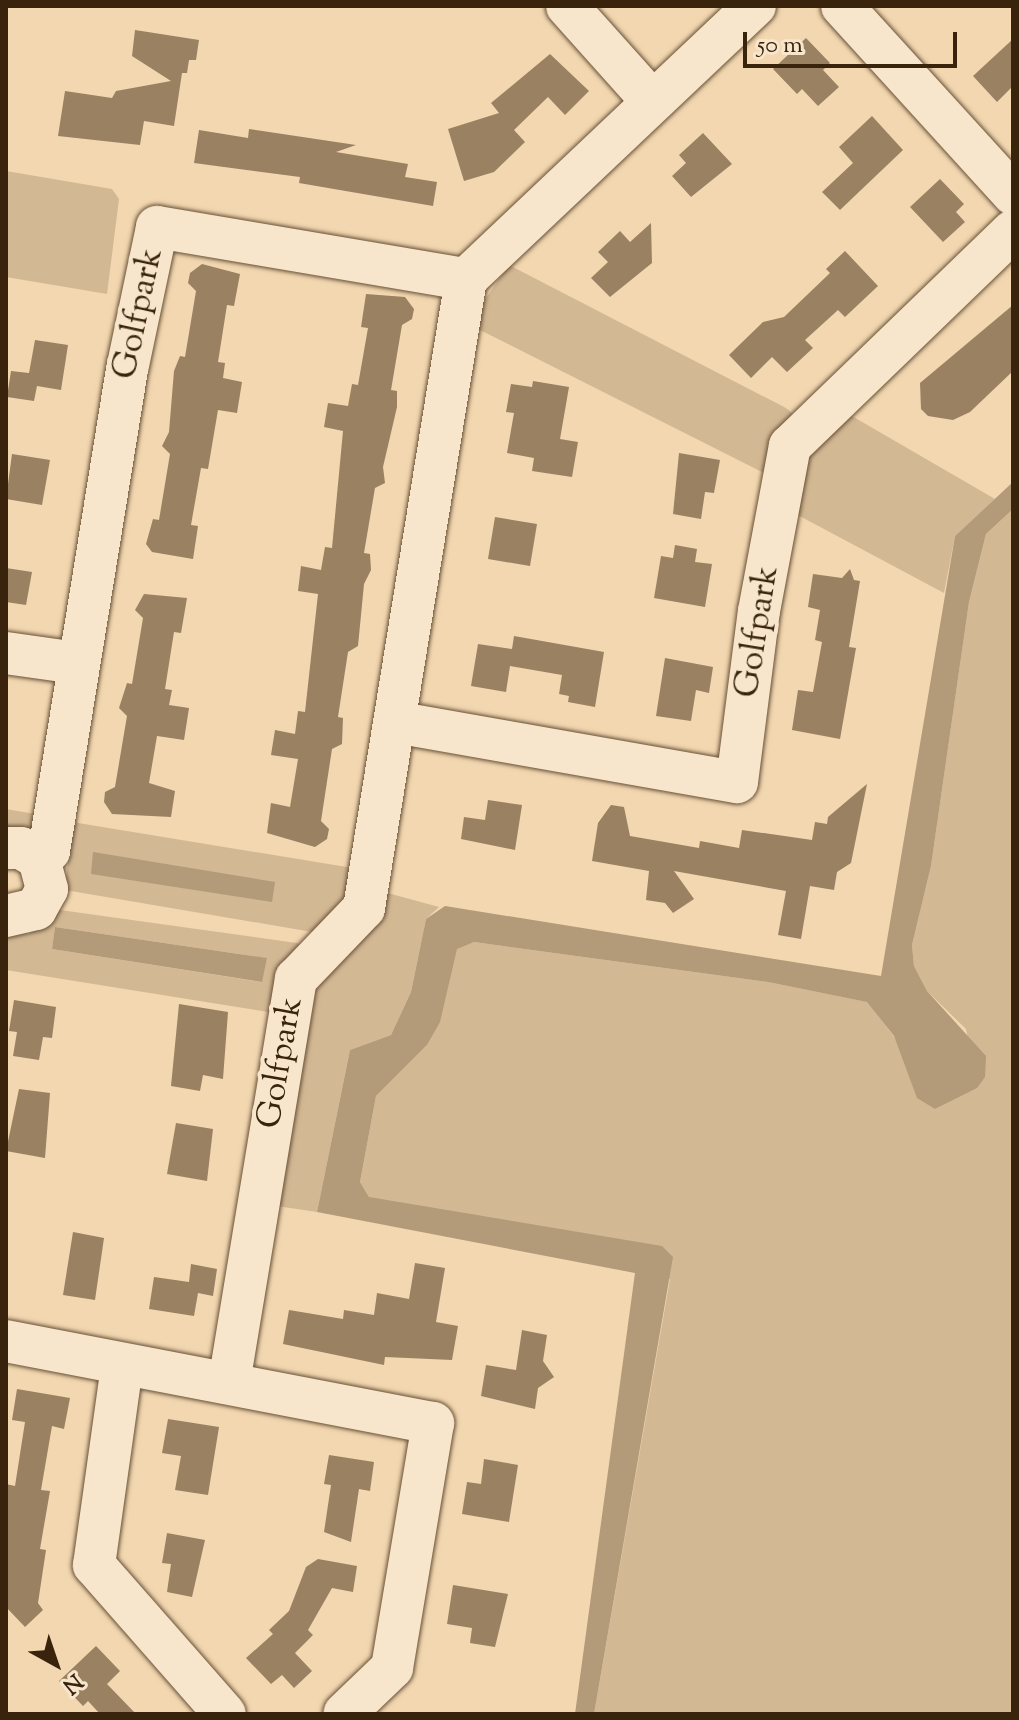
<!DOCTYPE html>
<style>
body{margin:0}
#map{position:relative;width:1019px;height:1720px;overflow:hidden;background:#f2d7b0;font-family:"Sorts Mill Goudy",serif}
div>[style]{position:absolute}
.green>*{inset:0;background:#d3b894}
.water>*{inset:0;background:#b39a79}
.building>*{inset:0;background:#998162}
.roads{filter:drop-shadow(0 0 2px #675036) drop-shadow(0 0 2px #675036)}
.minor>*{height:42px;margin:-21px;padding:0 21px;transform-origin:21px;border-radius:21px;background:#f7e5cc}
span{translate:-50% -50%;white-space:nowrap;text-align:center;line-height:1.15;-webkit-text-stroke:8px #f7e5cc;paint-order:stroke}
.street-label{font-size:34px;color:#39230d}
.frame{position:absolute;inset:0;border:8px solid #39230d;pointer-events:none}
.north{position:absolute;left:16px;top:1624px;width:80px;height:80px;-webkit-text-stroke:6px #f7e5cc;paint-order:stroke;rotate:140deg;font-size:22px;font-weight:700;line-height:32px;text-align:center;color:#39230d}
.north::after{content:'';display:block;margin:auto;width:28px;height:36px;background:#39230d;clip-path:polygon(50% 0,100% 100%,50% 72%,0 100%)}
.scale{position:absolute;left:743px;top:32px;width:214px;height:36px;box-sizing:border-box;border:4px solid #39230d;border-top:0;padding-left:10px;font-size:24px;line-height:28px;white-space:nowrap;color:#39230d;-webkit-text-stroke:6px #f7e5cc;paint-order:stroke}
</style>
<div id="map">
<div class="green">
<i style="clip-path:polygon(6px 171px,112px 189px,119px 199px,107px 294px,6px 277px)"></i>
<i style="clip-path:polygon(509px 265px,786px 408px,799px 419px,770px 476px,476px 328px,484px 301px)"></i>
<i style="clip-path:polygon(845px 412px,995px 499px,955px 536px,944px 593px,794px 513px,807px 448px)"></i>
<i style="clip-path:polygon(1013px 509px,1013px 1714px,594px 1714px,670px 1279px,363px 1218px,369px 1197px,360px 1182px,376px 1096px,427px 1045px,457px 948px,474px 942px,768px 982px,868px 1002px,894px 1037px,935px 1109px,978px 1086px,966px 1029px,927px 991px,914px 966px,912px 945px,931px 866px,969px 602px,986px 534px)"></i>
<i style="clip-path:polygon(6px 809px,41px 815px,37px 839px,6px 838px)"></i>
<i style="clip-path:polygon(72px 822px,359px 869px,346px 908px,318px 933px,65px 890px)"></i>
<i style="clip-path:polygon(384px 892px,439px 907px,426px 919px,411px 992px,391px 1035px,350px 1050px,317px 1212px,270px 1205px,306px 987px)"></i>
<i style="clip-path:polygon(evenodd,60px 910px,297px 943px,302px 946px,275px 1013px,6px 970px,6px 935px,29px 934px,60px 910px,55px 927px,266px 958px,267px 958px,261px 982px,52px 949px,55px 927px)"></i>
</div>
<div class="water">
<i style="clip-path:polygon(1013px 482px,1013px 509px,986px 534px,969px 602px,931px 866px,912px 945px,914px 966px,927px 991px,986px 1056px,985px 1077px,977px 1088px,935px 1109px,917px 1098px,894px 1036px,867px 1002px,768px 982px,474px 942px,457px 949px,440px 1022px,427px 1045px,376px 1096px,360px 1182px,369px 1197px,662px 1246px,673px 1257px,594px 1714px,575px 1714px,635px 1273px,317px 1212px,350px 1050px,391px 1035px,411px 992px,426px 919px,445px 906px,881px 976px,955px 536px)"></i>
<i style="clip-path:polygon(93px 852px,275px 882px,272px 902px,91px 874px)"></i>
<i style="clip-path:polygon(55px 927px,267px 958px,262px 982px,52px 949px)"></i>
</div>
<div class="building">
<i style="clip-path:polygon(135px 30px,199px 40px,196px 60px,189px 60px,187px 73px,182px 73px,174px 126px,144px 121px,140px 145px,58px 136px,65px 91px,112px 98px,116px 91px,171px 81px,132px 56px)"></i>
<i style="clip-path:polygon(806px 38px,830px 63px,823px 70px,839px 87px,818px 106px,802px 89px,797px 94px,773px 69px)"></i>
<i style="clip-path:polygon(1013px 39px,1013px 86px,997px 102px,973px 76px)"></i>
<i style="clip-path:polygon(550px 54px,589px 91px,565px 115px,548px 97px,514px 130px,525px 142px,494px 172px,464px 181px,448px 129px,499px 113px,491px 103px)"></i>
<i style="clip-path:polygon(872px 116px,903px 150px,840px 210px,822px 192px,853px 163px,839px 147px)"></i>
<i style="clip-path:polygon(249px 129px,356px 145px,336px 152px,408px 164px,405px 177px,437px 182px,433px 206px,299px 183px,300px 177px,194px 163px,199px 130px,248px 138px)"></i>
<i style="clip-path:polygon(703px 133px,732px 164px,691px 197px,672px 176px,686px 163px,679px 155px)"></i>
<i style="clip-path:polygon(940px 179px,964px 204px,956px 212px,965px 222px,943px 242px,910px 207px)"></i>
<i style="clip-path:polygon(651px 223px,652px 263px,610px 297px,591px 278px,608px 262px,598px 252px,620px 231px,630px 242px)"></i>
<i style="clip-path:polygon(845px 251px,878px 286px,845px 317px,838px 310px,805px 340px,813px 348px,787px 372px,772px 357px,751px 378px,729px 355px,763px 322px,784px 317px,830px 273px,826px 269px)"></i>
<i style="clip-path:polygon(202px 264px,240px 274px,234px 306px,227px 305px,218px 362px,225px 363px,223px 378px,242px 382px,237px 413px,218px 410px,208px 469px,201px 468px,191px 525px,198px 526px,193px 559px,152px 552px,146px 544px,153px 519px,159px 520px,170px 454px,162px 446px,169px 432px,174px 371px,180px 356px,185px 357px,196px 291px,188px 283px,190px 273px)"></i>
<i style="clip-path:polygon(366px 294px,405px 297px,414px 309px,412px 319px,402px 325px,391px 390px,397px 391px,397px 407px,383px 467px,385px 483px,375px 488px,364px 553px,370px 554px,371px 570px,364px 584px,358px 646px,348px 652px,338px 717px,343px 718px,342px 744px,332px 749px,321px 821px,329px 829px,327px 839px,315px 847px,267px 833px,271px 803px,290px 807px,298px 759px,271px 755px,275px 730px,295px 734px,298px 711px,305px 712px,318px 594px,298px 591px,301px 566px,321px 570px,325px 547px,332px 548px,343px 431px,324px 427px,328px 403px,348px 406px,352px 384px,358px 385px,368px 328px,361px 327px)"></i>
<i style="clip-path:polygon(1013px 305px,1013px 371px,970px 412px,953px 420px,928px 416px,921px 409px,920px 383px)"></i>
<i style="clip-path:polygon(35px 340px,68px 345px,61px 390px,37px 386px,34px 401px,7px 397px,11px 371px,29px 373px)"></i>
<i style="clip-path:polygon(533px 381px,569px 387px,560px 439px,578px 442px,572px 477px,532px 471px,534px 458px,507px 453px,514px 413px,506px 412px,511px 384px,532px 387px)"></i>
<i style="clip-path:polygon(679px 453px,720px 460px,714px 493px,705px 492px,701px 519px,673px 514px)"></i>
<i style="clip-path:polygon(12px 454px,50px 460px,42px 505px,6px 499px)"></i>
<i style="clip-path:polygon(495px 517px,537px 524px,530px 566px,488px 559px)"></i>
<i style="clip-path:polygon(675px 545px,697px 549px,695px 562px,712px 564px,705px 607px,654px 598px,661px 556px,673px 558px)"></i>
<i style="clip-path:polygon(6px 568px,32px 572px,26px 605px,6px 602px)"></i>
<i style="clip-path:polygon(850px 569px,854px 580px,860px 581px,849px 647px,856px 648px,840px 739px,792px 730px,798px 690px,813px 692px,822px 642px,815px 640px,820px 610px,808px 607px,813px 574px,842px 578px)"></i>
<i style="clip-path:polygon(144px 594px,187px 598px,181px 633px,174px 632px,165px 689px,172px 690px,169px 705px,189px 708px,184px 740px,157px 736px,149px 783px,175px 791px,171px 817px,112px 814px,104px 802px,105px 792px,115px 787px,127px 716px,119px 708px,127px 683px,132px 684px,143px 618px,135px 610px)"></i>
<i style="clip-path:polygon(514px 636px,604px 652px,595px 707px,568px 702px,569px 696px,559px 694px,562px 675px,510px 666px,506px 692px,471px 686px,478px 644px,512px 649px)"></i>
<i style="clip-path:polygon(665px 658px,713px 667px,709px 693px,696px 690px,691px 721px,656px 716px)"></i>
<i style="clip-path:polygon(867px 784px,851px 863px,837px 872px,834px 890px,810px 886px,801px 939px,778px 935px,786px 891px,674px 871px,694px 899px,673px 913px,665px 903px,646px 900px,649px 871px,592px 861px,598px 823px,611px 805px,624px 807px,630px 836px,699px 848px,700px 841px,739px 848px,742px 830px,812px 840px,815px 822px,827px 824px,828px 817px)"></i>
<i style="clip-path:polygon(488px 800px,522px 805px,515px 850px,461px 839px,464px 817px,485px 820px)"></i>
<i style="clip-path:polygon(14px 1000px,56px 1007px,52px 1038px,43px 1037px,39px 1060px,13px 1056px,17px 1032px,9px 1031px)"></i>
<i style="clip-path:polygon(179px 1004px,228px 1012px,223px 1079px,203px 1075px,200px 1091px,171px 1086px)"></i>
<i style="clip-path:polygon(19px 1089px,50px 1093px,45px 1158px,6px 1151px)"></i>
<i style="clip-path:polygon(176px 1123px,213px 1129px,207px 1181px,167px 1174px)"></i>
<i style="clip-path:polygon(73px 1232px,104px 1238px,95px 1300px,63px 1295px)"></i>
<i style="clip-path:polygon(415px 1263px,445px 1268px,436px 1322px,458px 1326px,452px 1360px,385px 1357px,384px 1365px,283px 1344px,289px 1310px,343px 1319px,344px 1310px,374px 1315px,377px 1293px,409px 1299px)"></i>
<i style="clip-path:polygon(191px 1264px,217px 1269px,213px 1296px,198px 1293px,194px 1316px,149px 1309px,154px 1277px,189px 1282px)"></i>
<i style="clip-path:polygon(522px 1330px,547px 1335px,543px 1361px,554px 1377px,538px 1388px,535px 1409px,481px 1396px,486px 1365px,516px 1370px)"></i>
<i style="clip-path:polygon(17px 1389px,70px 1398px,64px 1429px,52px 1426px,41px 1490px,50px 1491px,40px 1549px,46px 1550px,38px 1603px,43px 1610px,25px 1627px,6px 1607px,6px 1484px,15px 1486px,25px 1422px,12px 1420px)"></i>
<i style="clip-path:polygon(168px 1419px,219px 1427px,208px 1495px,175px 1490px,181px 1456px,162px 1453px)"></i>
<i style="clip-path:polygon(329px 1455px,374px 1462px,370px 1491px,359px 1489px,351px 1542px,324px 1532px,331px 1485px,324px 1484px)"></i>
<i style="clip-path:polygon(484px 1459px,518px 1465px,509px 1522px,462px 1514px,467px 1482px,481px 1484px)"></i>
<i style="clip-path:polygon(167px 1533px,205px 1540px,192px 1597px,167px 1592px,171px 1564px,162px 1563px)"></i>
<i style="clip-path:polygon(318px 1559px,357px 1566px,353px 1592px,332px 1588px,308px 1630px,313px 1635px,295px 1653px,312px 1671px,294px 1688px,282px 1675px,271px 1684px,246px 1658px,273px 1634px,269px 1630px,289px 1611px,306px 1567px)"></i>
<i style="clip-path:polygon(453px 1585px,508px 1594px,495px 1647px,470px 1643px,472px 1628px,447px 1624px)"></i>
<i style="clip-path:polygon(96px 1646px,120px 1671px,107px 1684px,136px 1714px,100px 1714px,88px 1701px,83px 1706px,59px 1681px)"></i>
</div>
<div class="roads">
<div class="minor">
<i style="left:567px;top:6px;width:127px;rotate:48.2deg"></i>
<i style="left:842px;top:6px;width:254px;rotate:47.7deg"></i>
<i style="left:6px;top:653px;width:72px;rotate:8deg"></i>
<i style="left:395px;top:722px;width:347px;rotate:10deg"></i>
<i style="left:737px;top:782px;width:172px;rotate:-82.7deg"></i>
<i style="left:759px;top:611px;width:168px;rotate:-79.4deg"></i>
<i style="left:790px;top:446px;width:310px;rotate:-44deg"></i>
<i style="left:6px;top:848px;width:15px"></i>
<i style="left:21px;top:848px;width:21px;rotate:31deg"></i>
<i style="left:39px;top:859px;width:31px;rotate:75deg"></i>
<i style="left:47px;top:889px;width:23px;rotate:119deg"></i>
<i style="left:36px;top:909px;width:31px;rotate:167deg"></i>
<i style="left:39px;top:859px;width:13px;rotate:-39deg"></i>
<i style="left:49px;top:851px;width:492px;rotate:-80.8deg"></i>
<i style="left:128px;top:365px;width:141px;rotate:-78.1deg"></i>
<i style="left:157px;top:227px;width:313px;rotate:9.6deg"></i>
<i style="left:6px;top:1341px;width:435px;rotate:10.9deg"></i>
<i style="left:433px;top:1423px;width:248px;rotate:99.5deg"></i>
<i style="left:392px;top:1668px;width:66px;rotate:136.2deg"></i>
<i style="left:122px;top:1366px;width:201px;rotate:98deg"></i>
<i style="left:94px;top:1565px;width:198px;rotate:48.7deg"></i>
<i style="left:229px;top:1383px;width:410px;rotate:-80.6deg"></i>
<i style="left:296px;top:979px;width:98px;rotate:-46.2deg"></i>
<i style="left:364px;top:908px;width:637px;rotate:-80.79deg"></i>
<i style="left:466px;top:279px;width:398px;rotate:-43.4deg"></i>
</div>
</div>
<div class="street-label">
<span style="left:139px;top:314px;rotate:-78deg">Golfpark</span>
<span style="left:758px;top:632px;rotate:-81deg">Golfpark</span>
<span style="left:281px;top:1063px;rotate:-80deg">Golfpark</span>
</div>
<div class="frame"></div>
<div class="north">N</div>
<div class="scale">50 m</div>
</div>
